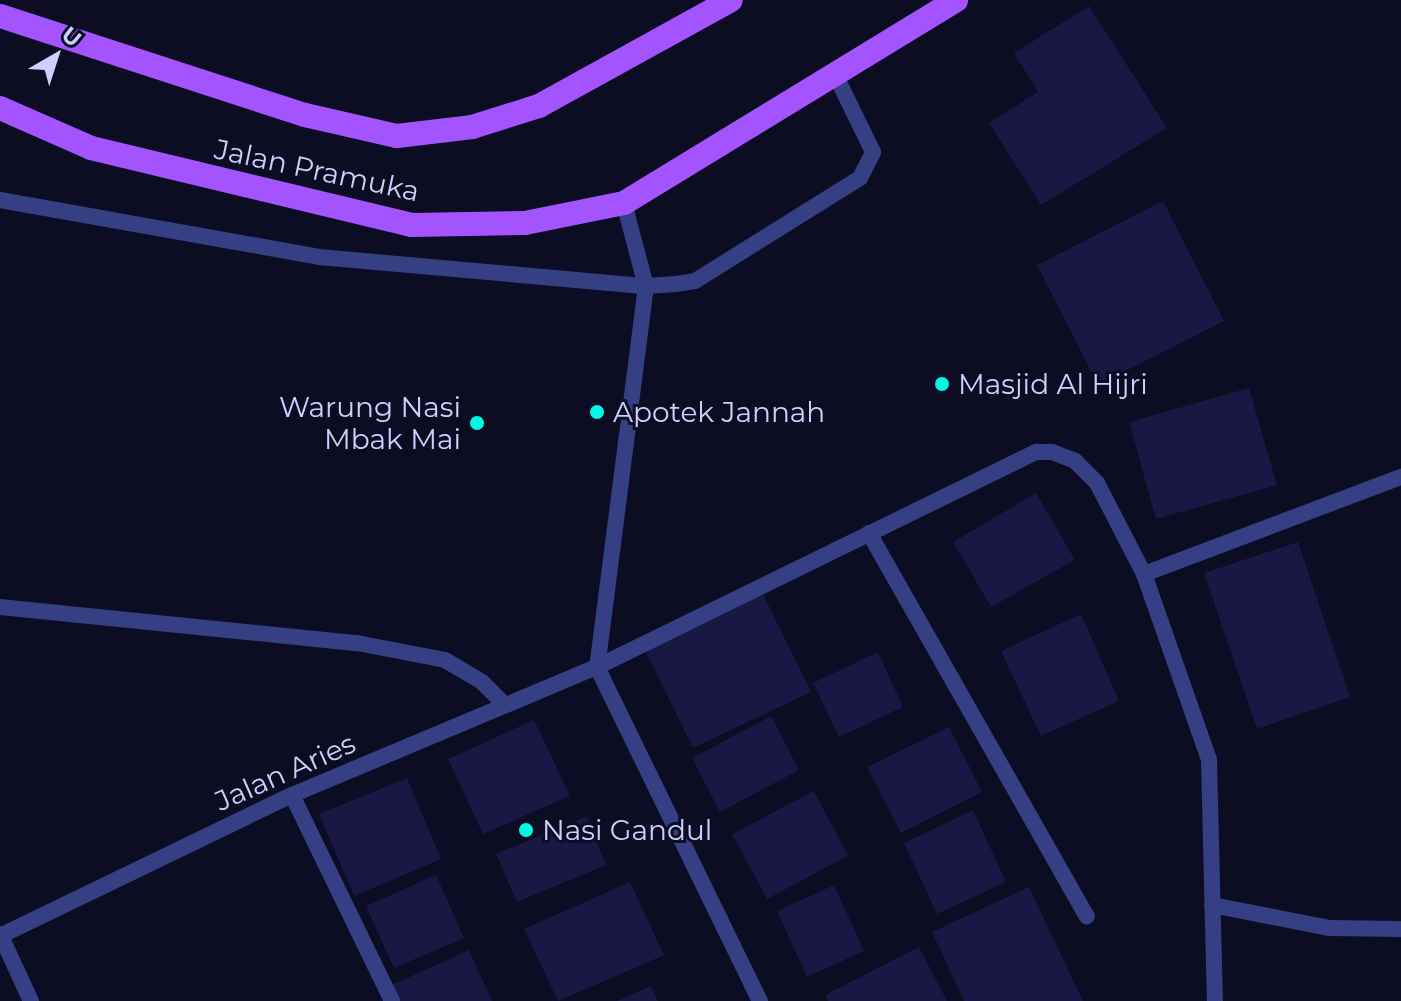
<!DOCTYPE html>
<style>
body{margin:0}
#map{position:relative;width:1401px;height:1001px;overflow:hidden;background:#0c0c22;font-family:Montserrat,sans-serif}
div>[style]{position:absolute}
.building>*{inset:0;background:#191744}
.lane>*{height:16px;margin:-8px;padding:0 8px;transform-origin:8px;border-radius:8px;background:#353f83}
.street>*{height:16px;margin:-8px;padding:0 8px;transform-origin:8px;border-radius:8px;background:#353f83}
.primary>*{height:24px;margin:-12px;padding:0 12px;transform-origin:12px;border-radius:12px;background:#a354ff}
.dots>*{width:22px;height:22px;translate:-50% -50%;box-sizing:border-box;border:4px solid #0c0c22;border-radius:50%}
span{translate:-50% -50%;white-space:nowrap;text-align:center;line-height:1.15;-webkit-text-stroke:6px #0c0c22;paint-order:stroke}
.street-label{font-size:28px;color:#cdd0ff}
.poi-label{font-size:28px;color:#cdd0ff}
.left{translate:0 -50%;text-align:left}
.right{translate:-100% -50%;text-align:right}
.north{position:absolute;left:16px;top:16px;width:80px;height:80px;-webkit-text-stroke:6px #0c0c22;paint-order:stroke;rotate:39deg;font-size:22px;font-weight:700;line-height:32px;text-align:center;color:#cdd0ff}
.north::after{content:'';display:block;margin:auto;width:28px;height:36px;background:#cdd0ff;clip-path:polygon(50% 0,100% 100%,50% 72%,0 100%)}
</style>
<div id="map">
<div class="building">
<i style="clip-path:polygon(1089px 6px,1167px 128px,1041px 205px,989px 123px,1038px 92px,1014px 53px)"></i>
<i style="clip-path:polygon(1163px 201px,1224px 321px,1098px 385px,1037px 265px)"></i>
<i style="clip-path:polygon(1249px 388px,1277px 485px,1156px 519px,1129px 422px)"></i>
<i style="clip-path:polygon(1036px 493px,1075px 560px,991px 607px,953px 542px)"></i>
<i style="clip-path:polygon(1298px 542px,1350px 697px,1257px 729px,1204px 573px)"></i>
<i style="clip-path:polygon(761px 590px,811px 692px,693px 748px,643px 646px)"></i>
<i style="clip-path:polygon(1081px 614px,1119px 701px,1041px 736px,1001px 651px)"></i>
<i style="clip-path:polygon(878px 652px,903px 707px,839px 737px,813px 683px)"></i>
<i style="clip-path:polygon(771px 716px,799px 770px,720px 812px,692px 758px)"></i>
<i style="clip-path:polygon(534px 720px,570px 796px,483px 834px,448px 759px)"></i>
<i style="clip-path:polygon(949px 727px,982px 792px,901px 833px,867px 767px)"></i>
<i style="clip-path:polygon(407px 778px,441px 859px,354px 896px,319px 814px)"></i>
<i style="clip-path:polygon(814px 791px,848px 856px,767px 899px,732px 834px)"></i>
<i style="clip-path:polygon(973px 810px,1006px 882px,937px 914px,904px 843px)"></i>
<i style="clip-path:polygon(587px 816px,606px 865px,517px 902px,496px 854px)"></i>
<i style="clip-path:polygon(436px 875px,464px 938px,394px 968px,366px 906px)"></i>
<i style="clip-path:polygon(630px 882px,664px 955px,558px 1001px,524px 929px)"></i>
<i style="clip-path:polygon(834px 885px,864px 951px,807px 977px,777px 911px)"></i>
<i style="clip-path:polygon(1029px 887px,1083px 1001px,964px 1001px,932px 932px)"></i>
<i style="clip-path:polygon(919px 947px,947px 1001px,828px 1001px,825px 995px)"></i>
<i style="clip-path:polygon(469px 950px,492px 1001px,399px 1001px,392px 985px)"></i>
<i style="clip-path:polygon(651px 986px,658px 1001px,617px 1001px)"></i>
</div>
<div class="lane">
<i style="left:0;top:200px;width:324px;rotate:10.1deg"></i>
<i style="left:319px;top:257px;width:328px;rotate:5.1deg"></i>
<i style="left:646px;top:286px;width:30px;rotate:-4deg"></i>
<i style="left:676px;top:284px;width:19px;rotate:-9deg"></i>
<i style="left:695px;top:281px;width:195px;rotate:-32deg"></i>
<i style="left:860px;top:178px;width:29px;rotate:-63deg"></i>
<i style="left:873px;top:152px;width:87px;rotate:-116deg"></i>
</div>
<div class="street">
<i style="left:624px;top:203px;width:86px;rotate:75.2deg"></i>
<i style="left:646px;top:286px;width:384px;rotate:97.3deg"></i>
<i style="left:597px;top:667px;width:372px;rotate:64deg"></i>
<i style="left:869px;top:533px;width:441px;rotate:60.4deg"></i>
<i style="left:1144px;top:574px;width:275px;rotate:-20.7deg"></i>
<i style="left:0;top:607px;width:359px;rotate:5.8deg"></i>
<i style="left:357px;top:643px;width:90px;rotate:10.9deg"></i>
<i style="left:445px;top:660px;width:43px;rotate:30.7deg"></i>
<i style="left:482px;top:682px;width:31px;rotate:45deg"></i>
<i style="left:292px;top:795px;width:229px;rotate:64.1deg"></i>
<i style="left:1212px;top:905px;width:119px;rotate:11.1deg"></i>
<i style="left:1329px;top:928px;width:72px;rotate:0.8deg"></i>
<i style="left:0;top:934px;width:74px;rotate:65.2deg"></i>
<i style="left:0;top:936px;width:324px;rotate:-25.8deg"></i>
<i style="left:292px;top:795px;width:331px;rotate:-22.8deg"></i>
<i style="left:597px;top:667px;width:489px;rotate:-26.1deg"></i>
<i style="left:1036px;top:452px;width:16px"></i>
<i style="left:1052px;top:452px;width:25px;rotate:21deg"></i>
<i style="left:1075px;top:461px;width:31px;rotate:45deg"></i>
<i style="left:1097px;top:483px;width:102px;rotate:62.7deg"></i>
<i style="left:1144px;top:574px;width:197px;rotate:70.7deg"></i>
<i style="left:1209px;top:760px;width:241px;rotate:88.6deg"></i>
</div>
<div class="primary">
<i style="left:0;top:16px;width:321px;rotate:18deg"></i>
<i style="left:305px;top:115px;width:94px;rotate:12.9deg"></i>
<i style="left:397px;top:136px;width:76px;rotate:-6.8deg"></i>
<i style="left:472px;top:127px;width:70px;rotate:-17.4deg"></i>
<i style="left:539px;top:106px;width:219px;rotate:-28.9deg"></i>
<i style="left:0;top:108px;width:99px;rotate:23.7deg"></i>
<i style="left:91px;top:148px;width:330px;rotate:13.5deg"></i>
<i style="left:412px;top:225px;width:113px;rotate:-1deg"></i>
<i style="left:525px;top:223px;width:101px;rotate:-11.4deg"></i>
<i style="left:624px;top:203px;width:389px;rotate:-31.4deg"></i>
</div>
<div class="dots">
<i style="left:942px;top:384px;background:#00f8e7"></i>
<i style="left:597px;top:412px;background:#00f8e7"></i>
<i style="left:477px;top:423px;background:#00f8e7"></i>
<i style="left:526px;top:830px;background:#00f8e7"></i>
</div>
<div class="street-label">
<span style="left:317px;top:170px;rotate:12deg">Jalan Pramuka</span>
<span style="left:285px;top:772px;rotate:-24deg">Jalan Aries</span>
</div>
<div class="poi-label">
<span class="left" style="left:958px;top:384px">Masjid Al Hijri</span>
<span class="right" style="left:461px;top:423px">Warung Nasi<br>Mbak Mai</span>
<span class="left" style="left:613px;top:412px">Apotek Jannah</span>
<span class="left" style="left:542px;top:830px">Nasi Gandul</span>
</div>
<div class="north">U</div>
</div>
